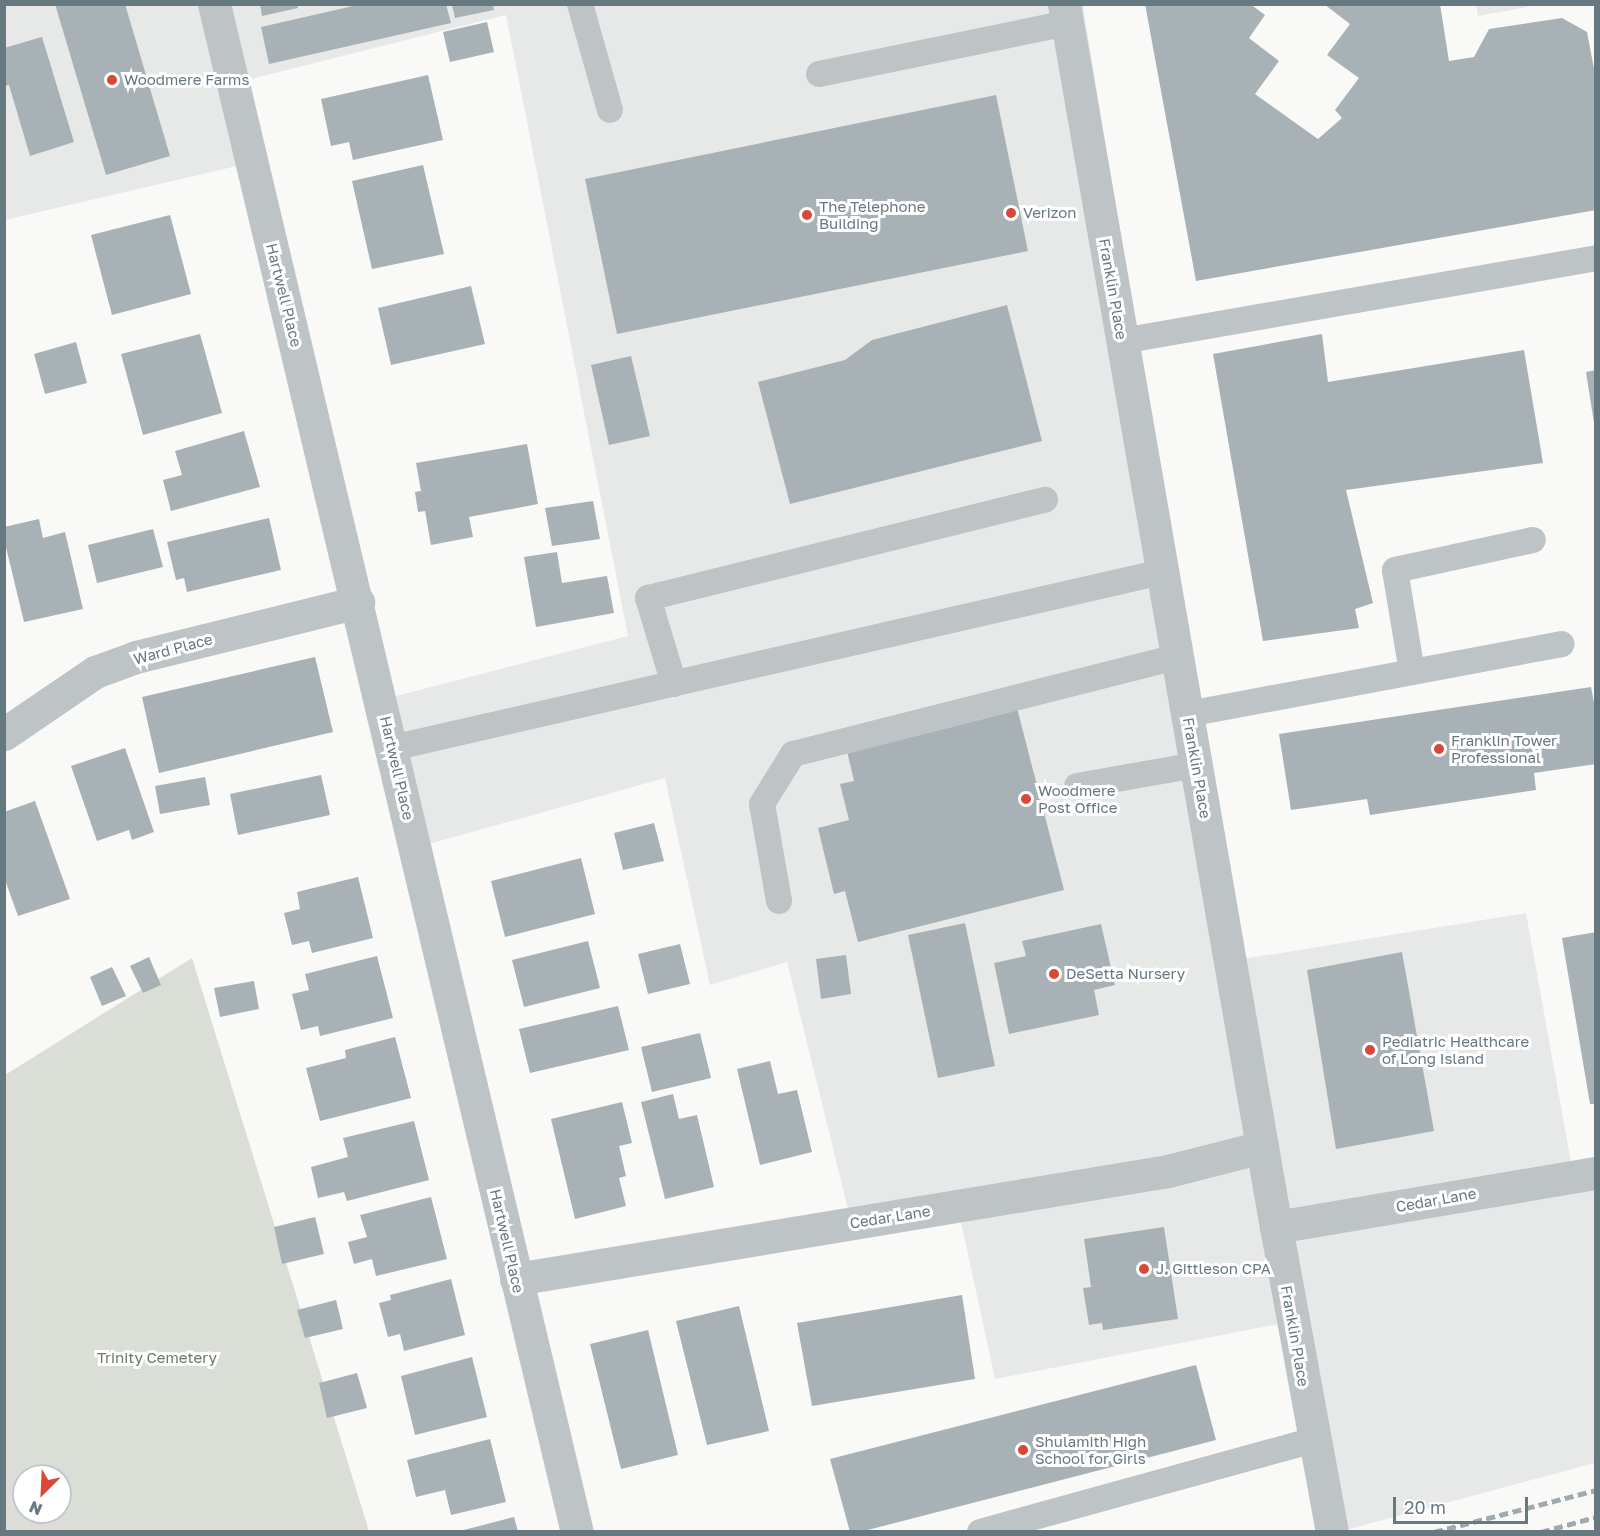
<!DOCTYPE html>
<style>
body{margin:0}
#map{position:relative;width:1600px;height:1536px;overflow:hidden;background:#f9f9f7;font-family:"Golos Text",sans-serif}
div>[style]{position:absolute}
.built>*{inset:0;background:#e7e9e8}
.green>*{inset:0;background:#daded6}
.building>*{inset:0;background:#a8b2b6}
.service>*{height:26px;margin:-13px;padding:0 13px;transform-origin:13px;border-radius:13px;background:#bec4c6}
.minor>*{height:33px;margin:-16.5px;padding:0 16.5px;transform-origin:16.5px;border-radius:16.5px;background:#bec4c6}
.rail>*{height:4.5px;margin-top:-2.25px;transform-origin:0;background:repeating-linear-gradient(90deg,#a0a9ad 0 9px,transparent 0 13.5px)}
.dots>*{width:16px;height:16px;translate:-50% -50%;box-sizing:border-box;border:3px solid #fff;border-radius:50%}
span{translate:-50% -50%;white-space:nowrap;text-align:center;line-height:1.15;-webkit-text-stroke:6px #fff;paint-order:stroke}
.poi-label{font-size:15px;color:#667880}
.left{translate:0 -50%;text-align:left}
.street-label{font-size:15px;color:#667880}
.park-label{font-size:15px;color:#6b7965}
.frame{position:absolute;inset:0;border:6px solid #667880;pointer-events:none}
.north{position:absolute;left:12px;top:1464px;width:60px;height:60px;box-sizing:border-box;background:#fff;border:2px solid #c2c9cc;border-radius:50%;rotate:204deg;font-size:16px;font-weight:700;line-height:24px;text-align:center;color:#667880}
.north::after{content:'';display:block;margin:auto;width:21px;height:27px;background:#d94737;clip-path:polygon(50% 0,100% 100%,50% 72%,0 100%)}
.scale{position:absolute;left:1393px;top:1497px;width:135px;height:27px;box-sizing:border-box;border:3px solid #667880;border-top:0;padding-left:8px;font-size:18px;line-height:21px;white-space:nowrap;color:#667880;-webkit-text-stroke:4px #fff;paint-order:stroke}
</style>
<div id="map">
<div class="built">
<i style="clip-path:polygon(4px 5px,1083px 5px,1237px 960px,1526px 913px,1573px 1173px,1595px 1169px,1595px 1463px,1342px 1531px,1284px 1323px,995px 1379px,956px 1199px,850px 1217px,787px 962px,710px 985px,665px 778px,411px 849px,381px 700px,628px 636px,506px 15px,239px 82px,262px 160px,5px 220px)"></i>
<i style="clip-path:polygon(1476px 5px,1476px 4px,1538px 5px,1478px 16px)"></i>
</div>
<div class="green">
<i style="clip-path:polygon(evenodd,192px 958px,369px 1531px,5px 1532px,5px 1075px,192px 958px,24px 1476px,60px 1476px,60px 1512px,24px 1512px,24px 1476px)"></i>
</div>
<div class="building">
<i style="clip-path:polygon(55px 4px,125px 4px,170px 156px,106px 175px)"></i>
<i style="clip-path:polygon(260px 4px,297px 4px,298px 8px,262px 16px)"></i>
<i style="clip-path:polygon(362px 4px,446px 4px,451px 23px,269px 64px,261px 27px)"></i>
<i style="clip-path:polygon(1145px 4px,1250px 4px,1265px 15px,1249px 38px,1279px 61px,1255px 94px,1318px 139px,1342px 118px,1335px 110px,1359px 78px,1327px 55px,1350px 24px,1324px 4px,1440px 4px,1449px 61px,1474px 57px,1489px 29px,1562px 18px,1587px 32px,1596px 79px,1596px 210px,1196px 281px)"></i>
<i style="clip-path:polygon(452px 5px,493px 5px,494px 10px,455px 18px)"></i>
<i style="clip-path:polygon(487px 22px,494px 52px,450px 62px,443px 32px)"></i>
<i style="clip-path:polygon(42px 37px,74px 142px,30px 156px,9px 85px,4px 86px,4px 48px)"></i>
<i style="clip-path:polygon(428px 75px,443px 140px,353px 160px,349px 142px,331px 146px,321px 99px)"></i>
<i style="clip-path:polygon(996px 95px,1028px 251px,617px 334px,585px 179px)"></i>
<i style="clip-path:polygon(423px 165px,444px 254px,372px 269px,352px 181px)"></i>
<i style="clip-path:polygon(170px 215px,191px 294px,112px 315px,91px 235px)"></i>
<i style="clip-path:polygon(471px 286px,485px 344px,391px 365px,378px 308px)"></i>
<i style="clip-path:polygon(1007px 305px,1042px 441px,790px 504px,758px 382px,845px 360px,872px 340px)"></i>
<i style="clip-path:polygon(200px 334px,222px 413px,143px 435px,121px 354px)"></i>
<i style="clip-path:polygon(1322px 334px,1328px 382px,1524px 350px,1543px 463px,1346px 490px,1373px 603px,1355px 609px,1359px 628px,1263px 641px,1213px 354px)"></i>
<i style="clip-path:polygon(76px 342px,87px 383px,45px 394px,34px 354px)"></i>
<i style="clip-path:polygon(631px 356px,650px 436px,609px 445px,591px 365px)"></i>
<i style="clip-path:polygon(1596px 370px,1596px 423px,1594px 423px,1586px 372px)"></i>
<i style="clip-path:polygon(244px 431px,260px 487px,171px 511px,163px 480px,182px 475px,175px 451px)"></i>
<i style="clip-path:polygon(527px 444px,538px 504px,469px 517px,473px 537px,431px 545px,425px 511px,418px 512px,415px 492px,421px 491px,416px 463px)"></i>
<i style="clip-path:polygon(593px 501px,600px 539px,552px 546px,545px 508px)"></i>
<i style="clip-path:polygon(269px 518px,281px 570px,187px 592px,184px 578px,176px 580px,167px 542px)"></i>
<i style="clip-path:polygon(39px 519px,43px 538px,65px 532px,83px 609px,24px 622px,4px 539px,4px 527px)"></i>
<i style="clip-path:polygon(153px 529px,163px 567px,97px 583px,88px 545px)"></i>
<i style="clip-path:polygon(557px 552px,562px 583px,607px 576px,614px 613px,536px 627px,524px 557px)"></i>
<i style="clip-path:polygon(315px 657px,333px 732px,159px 773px,142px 697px)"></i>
<i style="clip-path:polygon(1591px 687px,1596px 713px,1596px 764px,1534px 773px,1536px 790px,1370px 815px,1367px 799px,1291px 810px,1279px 734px)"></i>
<i style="clip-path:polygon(1017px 708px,1064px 890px,858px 942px,845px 891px,834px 894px,818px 828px,849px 820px,840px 784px,854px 781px,847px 751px)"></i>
<i style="clip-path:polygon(125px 748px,154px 832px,132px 840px,129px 830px,97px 841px,71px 766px)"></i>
<i style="clip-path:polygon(321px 775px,330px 815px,238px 835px,230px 794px)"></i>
<i style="clip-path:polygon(205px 777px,210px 805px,160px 814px,155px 786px)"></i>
<i style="clip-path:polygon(35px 801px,70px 899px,18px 916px,4px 877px,4px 812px)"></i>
<i style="clip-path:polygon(654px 823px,664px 861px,623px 870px,614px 833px)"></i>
<i style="clip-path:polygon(581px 858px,595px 914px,505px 937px,491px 881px)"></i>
<i style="clip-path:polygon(358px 877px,373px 938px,312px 953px,309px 941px,292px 945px,284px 913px,300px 909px,297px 892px)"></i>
<i style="clip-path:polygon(965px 923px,995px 1066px,938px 1078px,908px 935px)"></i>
<i style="clip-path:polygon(1101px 924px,1115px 985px,1094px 990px,1099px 1015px,1009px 1034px,994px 963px,1026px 956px,1022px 941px)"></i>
<i style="clip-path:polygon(1596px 932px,1596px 1104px,1590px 1104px,1562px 938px)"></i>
<i style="clip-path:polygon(588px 941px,600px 988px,524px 1007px,512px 960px)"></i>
<i style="clip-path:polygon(680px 944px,690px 984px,648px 994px,638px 954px)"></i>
<i style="clip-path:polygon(1402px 952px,1434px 1131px,1336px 1149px,1307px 970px)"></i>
<i style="clip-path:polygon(846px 955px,851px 994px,821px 999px,816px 959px)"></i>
<i style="clip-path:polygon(377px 956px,393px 1018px,320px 1036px,318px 1026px,301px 1030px,292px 994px,309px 990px,305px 974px)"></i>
<i style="clip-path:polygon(149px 957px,161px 985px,143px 993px,130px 966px)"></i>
<i style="clip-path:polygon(112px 967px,126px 996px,102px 1006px,90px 977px)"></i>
<i style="clip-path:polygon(254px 981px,259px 1009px,220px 1017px,214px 988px)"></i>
<i style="clip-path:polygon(618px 1006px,629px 1050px,530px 1073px,519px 1029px)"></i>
<i style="clip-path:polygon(700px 1033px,711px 1078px,652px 1092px,641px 1047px)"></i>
<i style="clip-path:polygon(395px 1037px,411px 1098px,320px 1121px,306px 1068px,346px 1058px,345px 1050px)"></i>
<i style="clip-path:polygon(770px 1061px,778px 1094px,797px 1090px,812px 1152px,760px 1165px,737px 1069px)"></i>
<i style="clip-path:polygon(673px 1094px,679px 1119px,697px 1115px,714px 1187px,665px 1199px,641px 1102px)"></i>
<i style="clip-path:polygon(622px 1102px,632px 1143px,619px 1146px,626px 1176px,619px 1178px,626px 1206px,575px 1219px,551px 1119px)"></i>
<i style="clip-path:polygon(414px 1121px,429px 1180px,347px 1201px,344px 1192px,318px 1198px,311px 1167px,348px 1157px,343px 1138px)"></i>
<i style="clip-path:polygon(431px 1197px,447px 1259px,376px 1276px,372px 1259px,354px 1264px,348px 1242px,367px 1237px,360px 1215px)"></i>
<i style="clip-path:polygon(315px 1217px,324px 1254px,282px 1264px,274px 1227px)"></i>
<i style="clip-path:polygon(1164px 1227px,1178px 1319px,1103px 1330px,1102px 1323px,1089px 1325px,1083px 1288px,1091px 1287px,1084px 1239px)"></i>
<i style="clip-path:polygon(451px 1279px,465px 1335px,404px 1351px,400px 1334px,388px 1337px,379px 1303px,391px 1300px,390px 1295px)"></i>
<i style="clip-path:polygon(962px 1295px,975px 1379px,812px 1406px,797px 1323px)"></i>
<i style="clip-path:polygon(336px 1300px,343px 1329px,305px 1338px,297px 1310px)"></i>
<i style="clip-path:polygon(739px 1306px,769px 1431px,707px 1445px,676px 1321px)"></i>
<i style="clip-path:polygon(648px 1330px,678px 1455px,621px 1469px,590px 1344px)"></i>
<i style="clip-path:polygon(472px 1357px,487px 1417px,415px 1435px,401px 1376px)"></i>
<i style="clip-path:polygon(1196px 1365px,1216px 1440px,860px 1532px,850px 1532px,830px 1459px)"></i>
<i style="clip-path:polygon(357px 1373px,367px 1408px,327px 1418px,319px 1383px)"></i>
<i style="clip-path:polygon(490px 1439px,506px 1502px,451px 1515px,445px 1490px,416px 1497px,407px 1460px)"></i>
<i style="clip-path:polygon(514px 1517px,518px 1532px,460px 1532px,460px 1531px)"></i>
</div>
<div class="service">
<i style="left:580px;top:4px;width:110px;rotate:74.2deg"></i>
<i style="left:819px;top:74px;width:254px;rotate:-11.6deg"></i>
<i style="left:1122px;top:341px;width:481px;rotate:-9.9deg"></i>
<i style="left:1412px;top:672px;width:103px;rotate:-99.5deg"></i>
<i style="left:1395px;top:570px;width:141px;rotate:-12.3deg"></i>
<i style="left:674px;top:684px;width:90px;rotate:-106.8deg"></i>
<i style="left:648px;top:598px;width:409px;rotate:-13.9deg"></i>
<i style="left:1188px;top:714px;width:380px;rotate:-10.6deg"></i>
<i style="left:392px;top:748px;width:790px;rotate:-12.88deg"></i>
<i style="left:1077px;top:786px;width:121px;rotate:-10deg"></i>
<i style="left:779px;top:901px;width:98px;rotate:-99.9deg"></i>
<i style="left:762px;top:804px;width:59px;rotate:-58.2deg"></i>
<i style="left:793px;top:754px;width:396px;rotate:-14.2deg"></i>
<i style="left:980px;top:1532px;width:346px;rotate:-15.4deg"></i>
</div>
<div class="minor">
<i style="left:214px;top:4px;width:1571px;rotate:76.64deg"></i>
<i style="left:1064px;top:4px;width:1241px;rotate:80.17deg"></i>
<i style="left:1276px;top:1227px;width:310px;rotate:79.6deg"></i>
<i style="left:4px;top:734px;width:110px;rotate:-34.3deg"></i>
<i style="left:95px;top:672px;width:44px;rotate:-20.1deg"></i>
<i style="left:136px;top:657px;width:229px;rotate:-13.9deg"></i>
<i style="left:1276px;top:1227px;width:325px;rotate:-9.6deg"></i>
<i style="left:516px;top:1279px;width:661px;rotate:-9.41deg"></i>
<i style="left:1168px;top:1171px;width:97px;rotate:-14.3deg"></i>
</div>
<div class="rail">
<i style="left:1434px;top:1532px;width:167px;rotate:-14.5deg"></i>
<i style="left:1541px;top:1532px;width:57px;rotate:-15.3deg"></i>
</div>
<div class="dots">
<i style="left:112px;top:80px;background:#d94737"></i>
<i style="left:1011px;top:213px;background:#d94737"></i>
<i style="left:807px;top:215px;background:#d94737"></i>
<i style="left:1439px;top:749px;background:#d94737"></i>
<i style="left:1026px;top:799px;background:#d94737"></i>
<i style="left:1054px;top:974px;background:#d94737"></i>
<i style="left:1370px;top:1050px;background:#d94737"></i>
<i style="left:1144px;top:1269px;background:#d94737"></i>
<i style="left:1023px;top:1450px;background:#d94737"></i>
</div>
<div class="poi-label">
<span class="left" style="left:124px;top:80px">Woodmere Farms</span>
<span class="left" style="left:819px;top:215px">The Telephone<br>Building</span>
<span class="left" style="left:1023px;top:213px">Verizon</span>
<span class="left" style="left:1451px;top:749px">Franklin Tower<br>Professional</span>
<span class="left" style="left:1038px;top:799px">Woodmere<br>Post Office</span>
<span class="left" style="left:1066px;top:974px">DeSetta Nursery</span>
<span class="left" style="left:1382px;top:1050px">Pediatric Healthcare<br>of Long Island</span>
<span class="left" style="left:1156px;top:1269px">J. Gittleson CPA</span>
<span class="left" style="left:1035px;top:1450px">Shulamith High<br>School for Girls</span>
</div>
<div class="street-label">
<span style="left:1113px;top:289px;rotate:80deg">Franklin Place</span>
<span style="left:284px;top:295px;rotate:76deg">Hartwell Place</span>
<span style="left:173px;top:649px;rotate:-15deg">Ward Place</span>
<span style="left:397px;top:768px;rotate:77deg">Hartwell Place</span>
<span style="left:1197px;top:768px;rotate:80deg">Franklin Place</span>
<span style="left:1436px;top:1200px;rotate:-10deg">Cedar Lane</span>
<span style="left:890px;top:1217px;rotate:-9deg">Cedar Lane</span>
<span style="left:507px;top:1241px;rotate:77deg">Hartwell Place</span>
<span style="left:1295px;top:1336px;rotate:80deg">Franklin Place</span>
</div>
<div class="park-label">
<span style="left:157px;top:1358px">Trinity Cemetery</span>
</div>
<div class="frame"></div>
<div class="north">N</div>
<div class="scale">20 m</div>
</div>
